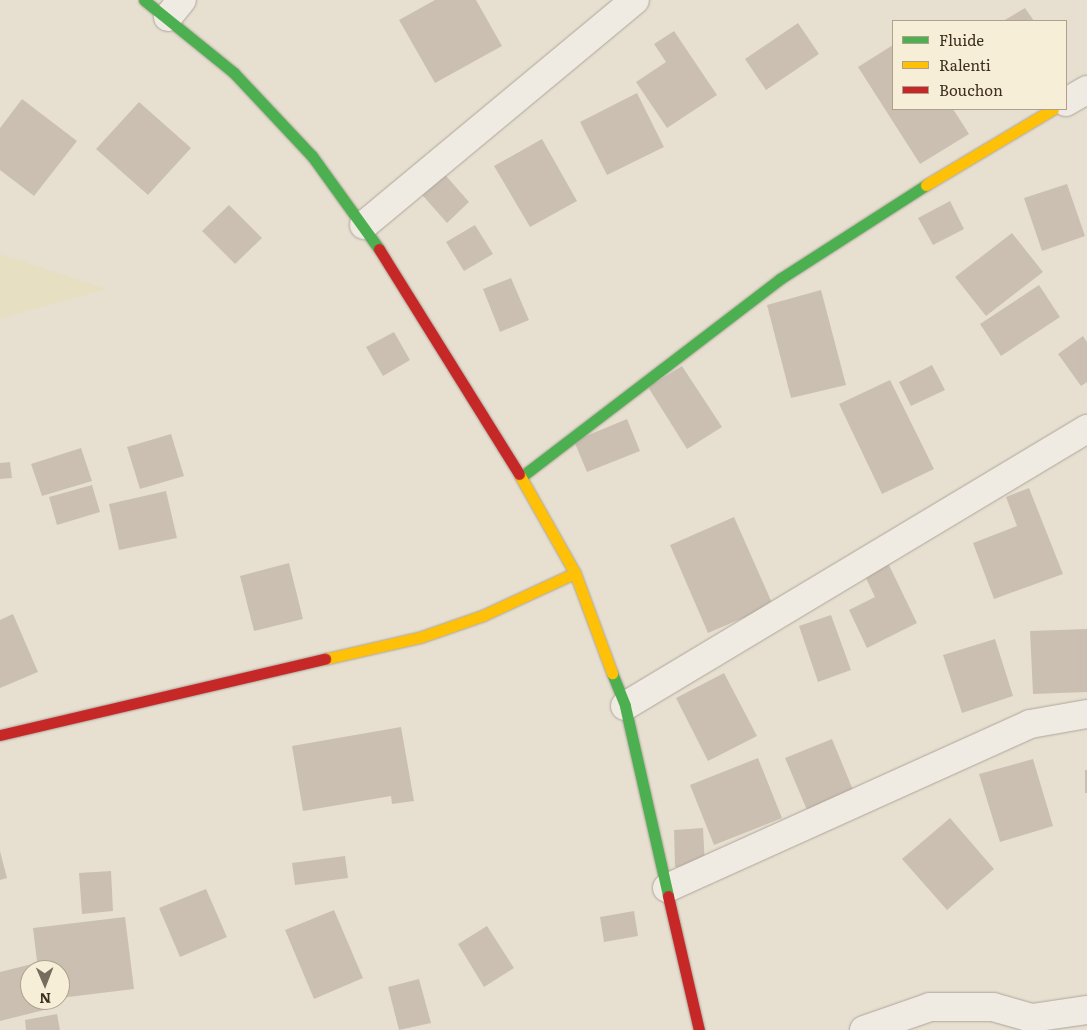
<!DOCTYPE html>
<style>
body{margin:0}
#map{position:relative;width:1087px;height:1030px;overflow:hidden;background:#e7e0d1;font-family:Literata,serif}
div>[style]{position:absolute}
.farmland>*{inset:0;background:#e6dfc2}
.building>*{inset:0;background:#cbbfb2}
.roads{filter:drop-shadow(0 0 1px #ada599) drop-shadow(0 0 1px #ada599)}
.street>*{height:28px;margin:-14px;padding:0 14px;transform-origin:14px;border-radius:14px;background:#efebe3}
.fast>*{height:11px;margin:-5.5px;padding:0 5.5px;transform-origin:5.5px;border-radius:5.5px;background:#4caf50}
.slow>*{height:11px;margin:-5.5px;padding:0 5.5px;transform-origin:5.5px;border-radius:5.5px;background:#ffc107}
.jam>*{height:11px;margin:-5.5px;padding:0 5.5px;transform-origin:5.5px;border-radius:5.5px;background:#c62828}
span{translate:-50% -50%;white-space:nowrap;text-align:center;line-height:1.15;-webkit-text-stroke:4px #f7eed8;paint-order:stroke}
.legend{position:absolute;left:892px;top:20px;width:175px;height:90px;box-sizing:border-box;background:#f7eed8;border:1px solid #ada18e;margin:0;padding:6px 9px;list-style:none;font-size:15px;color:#3d2e20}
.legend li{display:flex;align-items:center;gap:10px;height:25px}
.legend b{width:25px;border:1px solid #ada18e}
.north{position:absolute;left:20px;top:960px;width:50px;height:50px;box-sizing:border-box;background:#f7eed8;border:1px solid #ada18e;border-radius:50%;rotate:179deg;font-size:14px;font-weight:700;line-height:20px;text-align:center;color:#3d2e20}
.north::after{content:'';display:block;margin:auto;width:18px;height:22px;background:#786c5e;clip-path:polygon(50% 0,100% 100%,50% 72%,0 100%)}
</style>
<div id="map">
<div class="farmland">
<i style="clip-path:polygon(0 254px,107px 289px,0 319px)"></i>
</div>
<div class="building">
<i style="clip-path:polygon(435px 0,476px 0,502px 46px,435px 83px,399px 20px)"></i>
<i style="clip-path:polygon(1025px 8px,1034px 21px,1003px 21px)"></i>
<i style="clip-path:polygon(798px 23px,819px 54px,766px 90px,745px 59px)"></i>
<i style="clip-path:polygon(674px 31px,717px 95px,667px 128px,636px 82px,666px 62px,654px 44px)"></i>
<i style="clip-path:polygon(893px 45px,893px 109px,953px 109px,969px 134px,920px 164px,858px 67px)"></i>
<i style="clip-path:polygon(637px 93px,664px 147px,607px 175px,580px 122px)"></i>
<i style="clip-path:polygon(22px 99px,77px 141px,34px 196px,0 170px,0 128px)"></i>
<i style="clip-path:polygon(139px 102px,191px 148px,148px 195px,96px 149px)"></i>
<i style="clip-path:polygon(542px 139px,577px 201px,530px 227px,494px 166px)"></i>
<i style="clip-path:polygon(440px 169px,469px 202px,447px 223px,417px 189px)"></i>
<i style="clip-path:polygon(1067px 184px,1085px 236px,1042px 251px,1024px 198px)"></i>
<i style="clip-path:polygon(950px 201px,964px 229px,933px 245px,918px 218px)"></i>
<i style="clip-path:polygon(229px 205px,262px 238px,235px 264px,202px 231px)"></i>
<i style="clip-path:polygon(475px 225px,493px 254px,464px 271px,446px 242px)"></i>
<i style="clip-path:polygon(1012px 233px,1043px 272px,986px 316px,955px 277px)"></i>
<i style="clip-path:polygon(511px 278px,529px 320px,500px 332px,483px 289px)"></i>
<i style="clip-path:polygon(1039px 285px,1060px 317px,1001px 356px,980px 324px)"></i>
<i style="clip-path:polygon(821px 290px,846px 385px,791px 398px,767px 305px)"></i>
<i style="clip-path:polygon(394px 332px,410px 360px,383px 376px,366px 347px)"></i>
<i style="clip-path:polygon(1083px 336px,1087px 342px,1087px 382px,1081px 386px,1058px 354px)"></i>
<i style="clip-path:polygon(932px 365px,945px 390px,911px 406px,899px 382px)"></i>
<i style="clip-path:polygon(682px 366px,722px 427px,687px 449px,648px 387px)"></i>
<i style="clip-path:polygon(890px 380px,934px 469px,882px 494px,839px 404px)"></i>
<i style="clip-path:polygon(627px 419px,640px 451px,587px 472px,574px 441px)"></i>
<i style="clip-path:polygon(171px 434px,184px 476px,140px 489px,127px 447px)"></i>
<i style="clip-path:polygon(81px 448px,92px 481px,42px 496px,31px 464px)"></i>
<i style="clip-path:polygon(10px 462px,12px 478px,0 479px,0 463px)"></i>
<i style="clip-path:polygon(92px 485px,100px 512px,57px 525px,49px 497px)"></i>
<i style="clip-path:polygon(1029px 488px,1063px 574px,994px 599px,973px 543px,1017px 526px,1006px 497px)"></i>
<i style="clip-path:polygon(166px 491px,177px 538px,119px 550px,109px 504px)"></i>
<i style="clip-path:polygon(734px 517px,773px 605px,708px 633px,670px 545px)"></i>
<i style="clip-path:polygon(887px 561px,917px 623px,867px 648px,849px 610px,875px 597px,863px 572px)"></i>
<i style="clip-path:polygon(289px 563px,303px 619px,254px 631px,240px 576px)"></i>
<i style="clip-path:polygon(13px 614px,38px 672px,0 688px,0 620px)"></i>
<i style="clip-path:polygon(831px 615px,851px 670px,818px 682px,799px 626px)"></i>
<i style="clip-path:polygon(1087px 629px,1087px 692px,1033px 694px,1030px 631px)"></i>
<i style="clip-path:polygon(995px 639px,1013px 696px,962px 713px,943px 655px)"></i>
<i style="clip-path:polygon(724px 673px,757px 736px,708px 761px,676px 698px)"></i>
<i style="clip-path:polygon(401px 727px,414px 801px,392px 804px,391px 796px,303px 811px,292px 746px)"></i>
<i style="clip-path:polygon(832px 739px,853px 790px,807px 810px,785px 758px)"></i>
<i style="clip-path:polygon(758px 758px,782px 818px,714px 845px,690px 785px)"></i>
<i style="clip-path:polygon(1033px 759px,1053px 826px,1000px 842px,979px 774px)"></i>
<i style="clip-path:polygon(1085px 770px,1087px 770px,1087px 793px,1085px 793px)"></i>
<i style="clip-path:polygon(950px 818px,994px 869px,947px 910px,902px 859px)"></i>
<i style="clip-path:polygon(703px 828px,705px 866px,675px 867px,674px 830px)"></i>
<i style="clip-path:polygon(0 851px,7px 878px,0 880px)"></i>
<i style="clip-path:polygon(345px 856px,348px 878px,295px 885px,292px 863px)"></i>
<i style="clip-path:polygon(111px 871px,113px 911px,82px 914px,79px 873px)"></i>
<i style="clip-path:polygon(206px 889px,227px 937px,180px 957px,159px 908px)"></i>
<i style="clip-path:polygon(334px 910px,363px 978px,314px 999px,285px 930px)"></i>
<i style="clip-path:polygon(634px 911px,638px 936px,604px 942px,600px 917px)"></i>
<i style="clip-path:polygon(125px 917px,134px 989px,60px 998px,60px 970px,38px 970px,33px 928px)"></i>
<i style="clip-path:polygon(487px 926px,514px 968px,484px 987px,458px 944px)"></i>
<i style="clip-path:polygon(32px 964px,30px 1000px,41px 1000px,44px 1010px,0 1021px,0 972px)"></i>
<i style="clip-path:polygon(419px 979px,431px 1023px,399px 1030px,388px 987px)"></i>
<i style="clip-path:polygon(57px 1014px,60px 1030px,26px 1030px,25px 1020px)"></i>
</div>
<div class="roads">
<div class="street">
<i style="left:168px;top:17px;width:22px;rotate:-51deg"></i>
<i style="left:1066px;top:102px;width:24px;rotate:-30deg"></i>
<i style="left:364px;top:225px;width:352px;rotate:-39.7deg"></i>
<i style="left:625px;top:706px;width:539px;rotate:-30.95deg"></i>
<i style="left:667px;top:888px;width:398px;rotate:-24.3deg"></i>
<i style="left:1030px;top:724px;width:58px;rotate:-10deg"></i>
<i style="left:864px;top:1030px;width:70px;rotate:-19.2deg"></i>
<i style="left:930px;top:1007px;width:63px"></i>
<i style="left:993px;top:1007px;width:41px;rotate:15.8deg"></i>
<i style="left:1032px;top:1018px;width:56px;rotate:-8.3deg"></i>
</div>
<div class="fast">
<i style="left:144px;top:0;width:116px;rotate:39deg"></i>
<i style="left:234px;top:73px;width:114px;rotate:46.8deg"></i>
<i style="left:312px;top:156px;width:115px;rotate:54.2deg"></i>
<i style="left:521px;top:477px;width:326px;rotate:-37.4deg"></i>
<i style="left:780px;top:279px;width:174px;rotate:-32.8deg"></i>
<i style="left:612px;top:673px;width:35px;rotate:68deg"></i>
<i style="left:625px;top:706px;width:195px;rotate:77.2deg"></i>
</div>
<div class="slow">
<i style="left:926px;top:185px;width:148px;rotate:-30.9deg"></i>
<i style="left:519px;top:474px;width:114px;rotate:60.5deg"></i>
<i style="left:575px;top:573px;width:107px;rotate:69.7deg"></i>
<i style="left:325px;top:659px;width:98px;rotate:-12.9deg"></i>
<i style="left:421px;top:637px;width:67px;rotate:-19.2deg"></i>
<i style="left:484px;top:615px;width:100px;rotate:-24.8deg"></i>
</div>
<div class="jam">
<i style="left:379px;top:249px;width:265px;rotate:58.1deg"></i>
<i style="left:0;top:735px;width:334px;rotate:-13.2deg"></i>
<i style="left:668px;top:896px;width:138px;rotate:77deg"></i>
</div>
</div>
<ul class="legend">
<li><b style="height:6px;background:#4caf50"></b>Fluide</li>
<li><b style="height:6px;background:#ffc107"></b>Ralenti</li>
<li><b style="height:6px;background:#c62828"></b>Bouchon</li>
</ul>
<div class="north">N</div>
</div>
